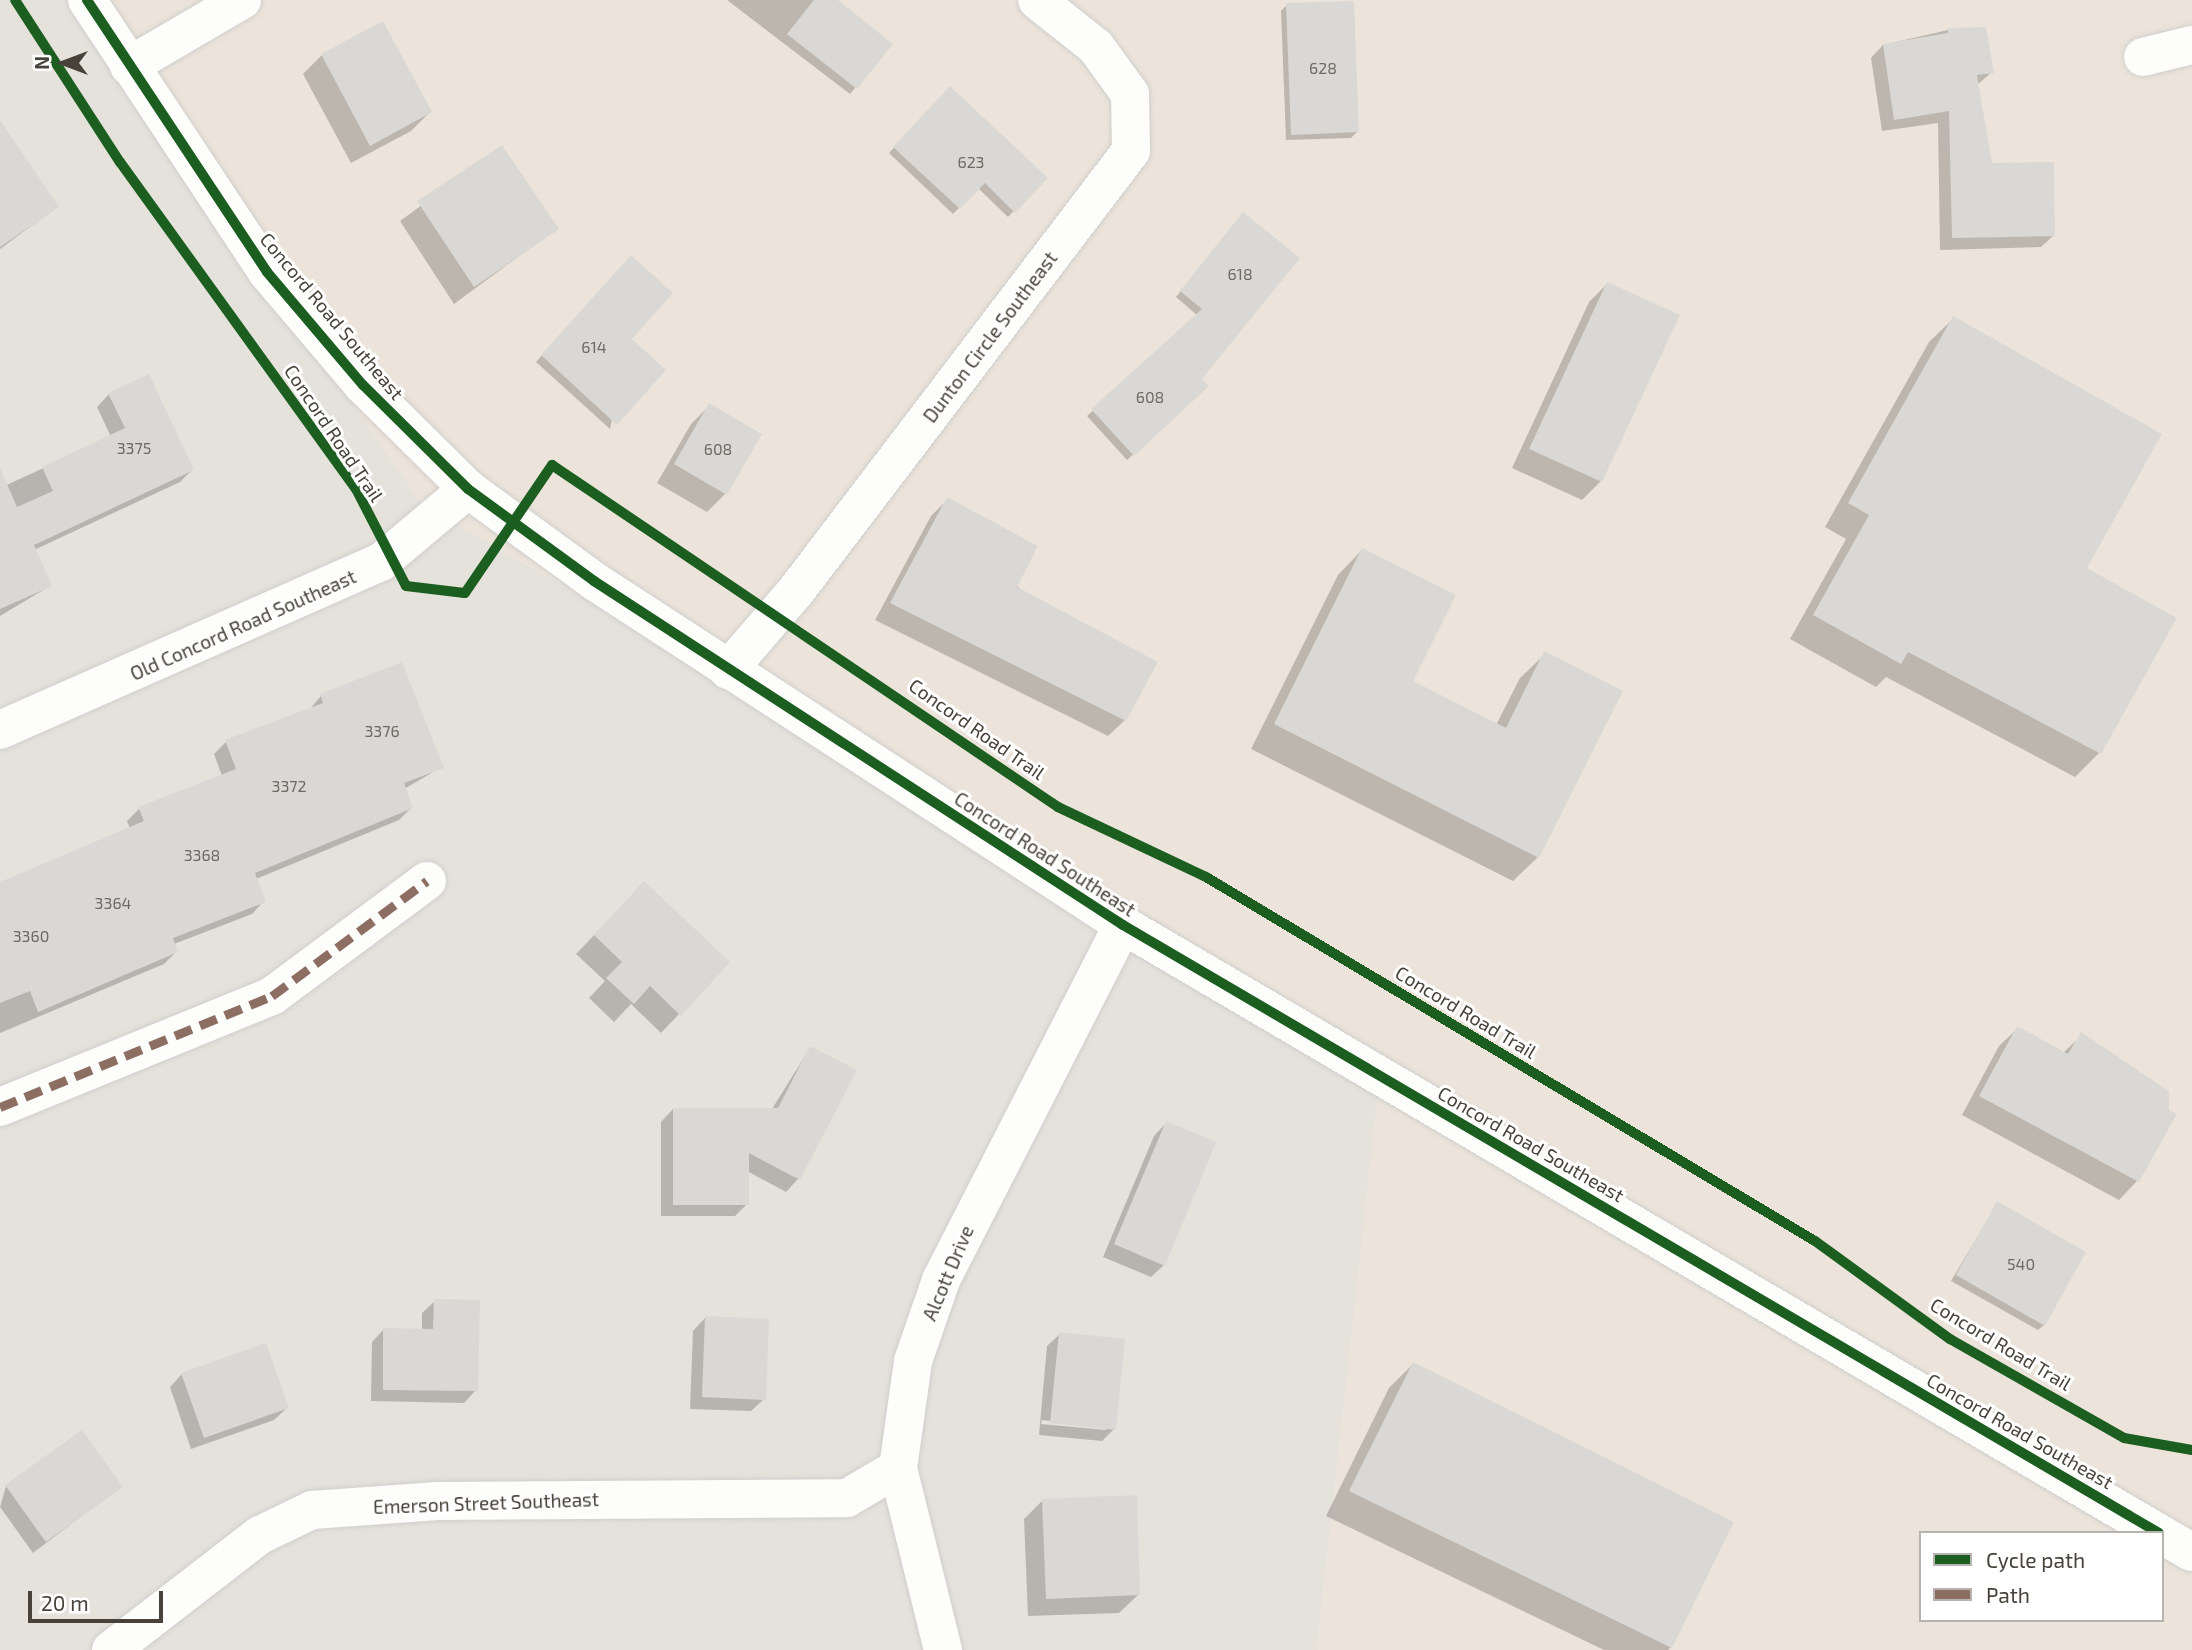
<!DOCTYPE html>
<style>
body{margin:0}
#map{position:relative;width:2192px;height:1650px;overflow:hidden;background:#f2f0ee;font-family:"Exo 2",sans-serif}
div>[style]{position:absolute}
.residential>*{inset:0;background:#e5e2dc}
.commercial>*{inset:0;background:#ece4db}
.shadow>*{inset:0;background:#0003}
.building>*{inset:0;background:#dad8d5}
.roads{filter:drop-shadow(0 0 2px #d0cecb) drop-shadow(0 0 2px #d0cecb)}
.minor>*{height:38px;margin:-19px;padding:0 19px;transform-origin:19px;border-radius:19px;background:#fdfdfc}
.quiet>*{height:9px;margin-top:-4.5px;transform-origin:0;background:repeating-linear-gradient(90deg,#8d6e63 0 18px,transparent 0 27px)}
.cycleway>*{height:10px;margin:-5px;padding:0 5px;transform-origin:5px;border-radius:5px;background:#1b5e20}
span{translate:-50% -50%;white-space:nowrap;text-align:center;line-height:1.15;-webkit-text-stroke:6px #fff;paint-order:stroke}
.number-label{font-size:16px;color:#6e6962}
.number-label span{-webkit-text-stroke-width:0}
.street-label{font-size:19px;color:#48423a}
.legend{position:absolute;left:1919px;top:1531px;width:245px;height:91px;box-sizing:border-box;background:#fff;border:2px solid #b6b3b0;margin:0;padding:9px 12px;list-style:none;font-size:21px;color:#48423a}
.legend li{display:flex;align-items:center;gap:14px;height:35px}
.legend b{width:35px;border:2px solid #b6b3b0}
.north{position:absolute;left:28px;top:28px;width:70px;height:70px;-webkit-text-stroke:5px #fff;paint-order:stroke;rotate:270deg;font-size:19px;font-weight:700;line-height:28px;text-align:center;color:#48423a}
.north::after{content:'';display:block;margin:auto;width:24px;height:32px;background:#48423a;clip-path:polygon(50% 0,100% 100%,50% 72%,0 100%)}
.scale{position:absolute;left:28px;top:1591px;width:135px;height:32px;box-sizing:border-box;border:4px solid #48423a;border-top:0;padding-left:9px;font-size:21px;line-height:24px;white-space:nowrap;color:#48423a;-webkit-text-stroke:5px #fff;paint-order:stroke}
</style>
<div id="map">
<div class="residential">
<i style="clip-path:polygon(0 0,84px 0,778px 704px,1383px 1054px,1317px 1650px,0 1650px)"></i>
</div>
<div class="commercial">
<i style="clip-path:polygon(evenodd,84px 0,2192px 0,2192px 1650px,1317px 1650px,1382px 1054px,422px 505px,143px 101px,84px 0,1921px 1533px,2162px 1533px,2162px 1620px,1921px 1620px,1921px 1533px)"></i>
</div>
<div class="shadow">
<i style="clip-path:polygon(727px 0,835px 0,891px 44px,850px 94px)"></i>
<i style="clip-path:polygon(1287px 5px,1357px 132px,1351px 138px,1286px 140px,1281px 11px)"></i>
<i style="clip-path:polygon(1948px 30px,1992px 72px,1977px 85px,1990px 165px,2054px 235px,2041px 247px,1940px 250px,1938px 123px,1882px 131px,1871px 58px,1883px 45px)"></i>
<i style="clip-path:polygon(322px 55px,430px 112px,411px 131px,351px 163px,303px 74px)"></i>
<i style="clip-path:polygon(950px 88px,1046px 178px,1008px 217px,978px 188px,953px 214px,889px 153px)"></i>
<i style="clip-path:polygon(0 128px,57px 207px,0 249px)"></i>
<i style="clip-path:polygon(501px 147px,556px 229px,454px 304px,400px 221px)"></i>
<i style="clip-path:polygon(1238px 220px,1200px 379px,1207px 386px,1127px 460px,1087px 416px,1197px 315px,1176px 297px)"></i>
<i style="clip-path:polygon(625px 263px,630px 339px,610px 429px,536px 362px)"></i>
<i style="clip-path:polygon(1607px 284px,1601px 481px,1582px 500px,1512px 468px,1589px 302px)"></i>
<i style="clip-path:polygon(1954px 318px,2085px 569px,2099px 753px,2075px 777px,1886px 677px,1876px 687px,1790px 639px,1846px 539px,1825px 527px,1929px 342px)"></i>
<i style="clip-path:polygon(109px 394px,192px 470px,180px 482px,34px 550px,50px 586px,0 616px,0 488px,111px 437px,97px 407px)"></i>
<i style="clip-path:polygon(709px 406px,725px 494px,707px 512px,657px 483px,691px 424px)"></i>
<i style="clip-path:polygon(948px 499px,1125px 720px,1108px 736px,875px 620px,931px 516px)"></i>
<i style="clip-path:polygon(1362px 550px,1411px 682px,1496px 725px,1520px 678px,1545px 654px,1538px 857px,1513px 881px,1251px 749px,1338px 575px)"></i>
<i style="clip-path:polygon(321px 696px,442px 767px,404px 789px,411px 808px,399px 820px,256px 879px,264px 901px,252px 914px,174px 944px,176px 952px,164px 964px,0 1033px,0 886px,130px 829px,127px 821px,139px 809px,222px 776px,214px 754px,226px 742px,309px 710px)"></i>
<i style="clip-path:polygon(626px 902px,679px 1014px,661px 1033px,631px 1004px,614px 1022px,589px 998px,605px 981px,576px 954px)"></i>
<i style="clip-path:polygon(2018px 1028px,2063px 1053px,2082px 1035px,2137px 1181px,2119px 1200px,1962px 1115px,1999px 1046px)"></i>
<i style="clip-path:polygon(810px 1048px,855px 1071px,798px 1179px,786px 1192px,747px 1171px,747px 1204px,735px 1216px,661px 1216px,661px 1122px,673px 1109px,772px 1109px)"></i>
<i style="clip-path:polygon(1166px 1123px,1164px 1265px,1151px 1277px,1103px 1257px,1154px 1136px)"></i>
<i style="clip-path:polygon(1997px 1204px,2044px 1325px,2038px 1330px,1951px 1281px)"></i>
<i style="clip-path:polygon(435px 1301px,476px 1390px,464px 1403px,371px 1401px,372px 1342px,384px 1329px,422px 1330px,422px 1313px)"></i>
<i style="clip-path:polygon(705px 1318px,764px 1399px,751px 1411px,690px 1409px,693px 1331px)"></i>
<i style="clip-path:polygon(evenodd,1060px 1334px,1114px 1429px,1102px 1441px,1039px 1435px,1047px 1346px,1060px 1334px,1042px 1420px,1106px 1427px,1106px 1430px,1041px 1424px,1042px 1420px)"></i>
<i style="clip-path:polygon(1413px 1364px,1671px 1647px,1668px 1650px,1604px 1650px,1326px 1516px,1389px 1388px)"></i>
<i style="clip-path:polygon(182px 1374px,287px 1408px,274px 1420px,191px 1449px,170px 1387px)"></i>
<i style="clip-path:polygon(6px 1486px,120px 1487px,33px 1553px,0 1507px)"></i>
<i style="clip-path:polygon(1043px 1500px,1138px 1595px,1119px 1613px,1028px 1616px,1024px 1519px)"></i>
</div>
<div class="building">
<i style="clip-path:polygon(814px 0,838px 0,893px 44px,857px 89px,787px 34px)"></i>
<i style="clip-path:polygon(1354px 1px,1359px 132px,1291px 135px,1286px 3px)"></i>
<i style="clip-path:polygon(383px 21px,432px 112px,370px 146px,321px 54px)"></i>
<i style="clip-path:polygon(1986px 27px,1994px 73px,1977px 75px,1992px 163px,2054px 162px,2055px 236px,1952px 238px,1949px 111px,1894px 120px,1883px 44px,1948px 33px,1948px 28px)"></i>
<i style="clip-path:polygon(950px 86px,1048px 178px,1015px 213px,985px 183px,960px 209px,893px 147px)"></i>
<i style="clip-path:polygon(0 120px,59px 207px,0 247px)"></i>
<i style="clip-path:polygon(502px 145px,559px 229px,474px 287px,417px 201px)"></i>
<i style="clip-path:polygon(1243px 212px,1300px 258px,1202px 379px,1209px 386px,1134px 456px,1091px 409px,1202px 309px,1180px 291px)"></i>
<i style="clip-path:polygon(631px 255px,673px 293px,632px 339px,666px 370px,617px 425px,541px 355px)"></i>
<i style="clip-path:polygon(1607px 282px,1680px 315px,1602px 482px,1529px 449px)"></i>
<i style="clip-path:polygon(1953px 316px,2162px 434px,2087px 568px,2177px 618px,2101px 754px,1908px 652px,1901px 664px,1813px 615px,1869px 515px,1848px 503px)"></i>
<i style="clip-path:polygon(149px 374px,194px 470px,34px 545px,52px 586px,0 609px,0 468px,17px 507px,53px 491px,42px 467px,125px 428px,108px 393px)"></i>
<i style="clip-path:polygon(709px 403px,762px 434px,727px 495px,674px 464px)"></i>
<i style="clip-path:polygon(947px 497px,1038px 546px,1017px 587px,1158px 662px,1126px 721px,890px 603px)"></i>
<i style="clip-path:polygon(1362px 548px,1456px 595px,1413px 681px,1506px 728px,1544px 651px,1623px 691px,1539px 858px,1274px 724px)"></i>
<i style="clip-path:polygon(402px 662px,444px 768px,404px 783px,413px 808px,255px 873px,266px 902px,173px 938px,178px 952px,38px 1012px,30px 991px,0 1003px,0 882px,144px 821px,138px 807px,236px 769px,225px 740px,323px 703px,320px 694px)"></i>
<i style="clip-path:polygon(644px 881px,730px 962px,681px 1016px,650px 986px,634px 1004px,606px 978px,622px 962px,594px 935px)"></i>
<i style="clip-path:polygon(2017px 1026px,2068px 1054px,2081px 1032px,2169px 1091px,2169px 1110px,2177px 1114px,2139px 1182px,1979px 1096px)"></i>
<i style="clip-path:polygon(810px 1046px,857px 1070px,800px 1180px,749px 1153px,749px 1205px,673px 1205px,673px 1108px,778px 1108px)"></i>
<i style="clip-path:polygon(1166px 1121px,1216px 1142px,1165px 1266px,1114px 1244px)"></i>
<i style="clip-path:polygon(1997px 1201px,2086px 1252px,2045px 1326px,1956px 1275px)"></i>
<i style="clip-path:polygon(434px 1299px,480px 1300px,478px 1391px,383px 1390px,383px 1328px,433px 1329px)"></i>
<i style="clip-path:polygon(705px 1316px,769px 1319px,766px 1400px,702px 1397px)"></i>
<i style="clip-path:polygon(1059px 1332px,1125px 1339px,1116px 1430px,1050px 1423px)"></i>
<i style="clip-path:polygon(266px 1343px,289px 1408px,204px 1438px,181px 1373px)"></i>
<i style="clip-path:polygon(1413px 1362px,1734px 1522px,1672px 1648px,1349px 1491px)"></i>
<i style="clip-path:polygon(82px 1430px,123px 1487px,46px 1542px,5px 1485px)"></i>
<i style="clip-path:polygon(1137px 1495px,1140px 1595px,1046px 1599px,1042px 1499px)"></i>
</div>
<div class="roads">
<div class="minor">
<i style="left:87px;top:0;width:326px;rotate:56.5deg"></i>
<i style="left:267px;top:272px;width:148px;rotate:49.7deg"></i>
<i style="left:363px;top:385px;width:148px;rotate:44.7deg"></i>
<i style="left:468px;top:489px;width:156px;rotate:36.1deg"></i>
<i style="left:594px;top:581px;width:631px;rotate:33.04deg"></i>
<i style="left:1123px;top:925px;width:1201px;rotate:30.41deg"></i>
<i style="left:2143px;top:57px;width:50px;rotate:-13.8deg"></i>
<i style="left:129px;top:66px;width:131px;rotate:-30.3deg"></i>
<i style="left:728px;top:670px;width:104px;rotate:-49.3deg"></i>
<i style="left:796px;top:591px;width:553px;rotate:-52.72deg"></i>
<i style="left:1131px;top:151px;width:57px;rotate:-91deg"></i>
<i style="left:1130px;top:94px;width:58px;rotate:-125.9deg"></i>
<i style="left:1096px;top:47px;width:75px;rotate:-141.5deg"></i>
<i style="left:0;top:730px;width:416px;rotate:-23.8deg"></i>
<i style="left:381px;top:562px;width:114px;rotate:-40deg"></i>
<i style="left:0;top:1107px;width:294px;rotate:-22.2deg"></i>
<i style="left:272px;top:996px;width:193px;rotate:-36.6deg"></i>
<i style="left:2162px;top:1535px;width:34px;rotate:30deg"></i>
<i style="left:111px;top:1650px;width:188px;rotate:-37.7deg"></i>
<i style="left:260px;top:1535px;width:58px;rotate:-25.7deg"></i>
<i style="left:312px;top:1510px;width:126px;rotate:-4.1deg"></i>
<i style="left:438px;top:1501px;width:409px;rotate:-0.4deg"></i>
<i style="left:847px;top:1498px;width:59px;rotate:-30.5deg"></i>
<i style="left:943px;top:1650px;width:187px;rotate:-103.9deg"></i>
<i style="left:898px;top:1468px;width:108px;rotate:-82deg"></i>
<i style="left:913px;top:1361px;width:86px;rotate:-70.9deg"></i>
<i style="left:941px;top:1280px;width:399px;rotate:-62.9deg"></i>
</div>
</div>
<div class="quiet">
<i style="left:0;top:1107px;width:294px;rotate:-22.2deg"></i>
<i style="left:272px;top:996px;width:193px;rotate:-36.6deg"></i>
</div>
<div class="cycleway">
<i style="left:15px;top:0;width:193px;rotate:57.1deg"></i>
<i style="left:120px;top:162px;width:403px;rotate:54.2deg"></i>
<i style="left:356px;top:489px;width:109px;rotate:62.7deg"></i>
<i style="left:406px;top:586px;width:59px;rotate:6.8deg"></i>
<i style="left:465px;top:593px;width:155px;rotate:-55.8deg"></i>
<i style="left:552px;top:465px;width:611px;rotate:34.05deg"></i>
<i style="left:1058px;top:807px;width:164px;rotate:25.3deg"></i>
<i style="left:1206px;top:877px;width:709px;rotate:30.87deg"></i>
<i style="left:1815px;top:1241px;width:167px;rotate:36deg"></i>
<i style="left:1950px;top:1339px;width:200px;rotate:29.6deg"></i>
<i style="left:2124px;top:1438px;width:69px;rotate:10deg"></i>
<i style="left:87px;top:0;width:326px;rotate:56.5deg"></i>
<i style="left:267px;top:272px;width:148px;rotate:49.7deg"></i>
<i style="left:363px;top:385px;width:148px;rotate:44.7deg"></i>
<i style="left:468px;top:489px;width:156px;rotate:36.1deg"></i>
<i style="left:594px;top:581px;width:631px;rotate:33.04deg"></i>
<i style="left:1123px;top:925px;width:1201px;rotate:30.41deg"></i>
</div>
<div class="number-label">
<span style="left:1323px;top:68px">628</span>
<span style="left:971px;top:162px">623</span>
<span style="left:1240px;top:274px">618</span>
<span style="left:594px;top:347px">614</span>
<span style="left:1150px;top:397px">608</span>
<span style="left:134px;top:448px">3375</span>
<span style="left:718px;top:449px">608</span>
<span style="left:382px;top:731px">3376</span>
<span style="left:289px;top:786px">3372</span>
<span style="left:202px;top:855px">3368</span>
<span style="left:113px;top:903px">3364</span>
<span style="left:31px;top:936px">3360</span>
<span style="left:2021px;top:1264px">540</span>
</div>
<div class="street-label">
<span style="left:332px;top:316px;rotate:50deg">Concord Road Southeast</span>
<span style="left:990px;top:337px;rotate:-53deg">Dunton Circle Southeast</span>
<span style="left:334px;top:433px;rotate:56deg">Concord Road Trail</span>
<span style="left:243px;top:625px;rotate:-24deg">Old Concord Road Southeast</span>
<span style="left:977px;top:729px;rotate:35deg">Concord Road Trail</span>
<span style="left:1045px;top:854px;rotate:33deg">Concord Road Southeast</span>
<span style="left:1466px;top:1012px;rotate:31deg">Concord Road Trail</span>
<span style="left:1531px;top:1144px;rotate:30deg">Concord Road Southeast</span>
<span style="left:948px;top:1273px;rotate:-67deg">Alcott Drive</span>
<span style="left:2001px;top:1344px;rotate:31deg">Concord Road Trail</span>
<span style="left:2020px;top:1431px;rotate:30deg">Concord Road Southeast</span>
<span style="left:486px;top:1503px;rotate:-2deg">Emerson Street Southeast</span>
</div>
<ul class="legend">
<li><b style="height:9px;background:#1b5e20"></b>Cycle path</li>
<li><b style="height:9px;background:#8d6e63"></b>Path</li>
</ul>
<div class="north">N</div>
<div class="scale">20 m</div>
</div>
